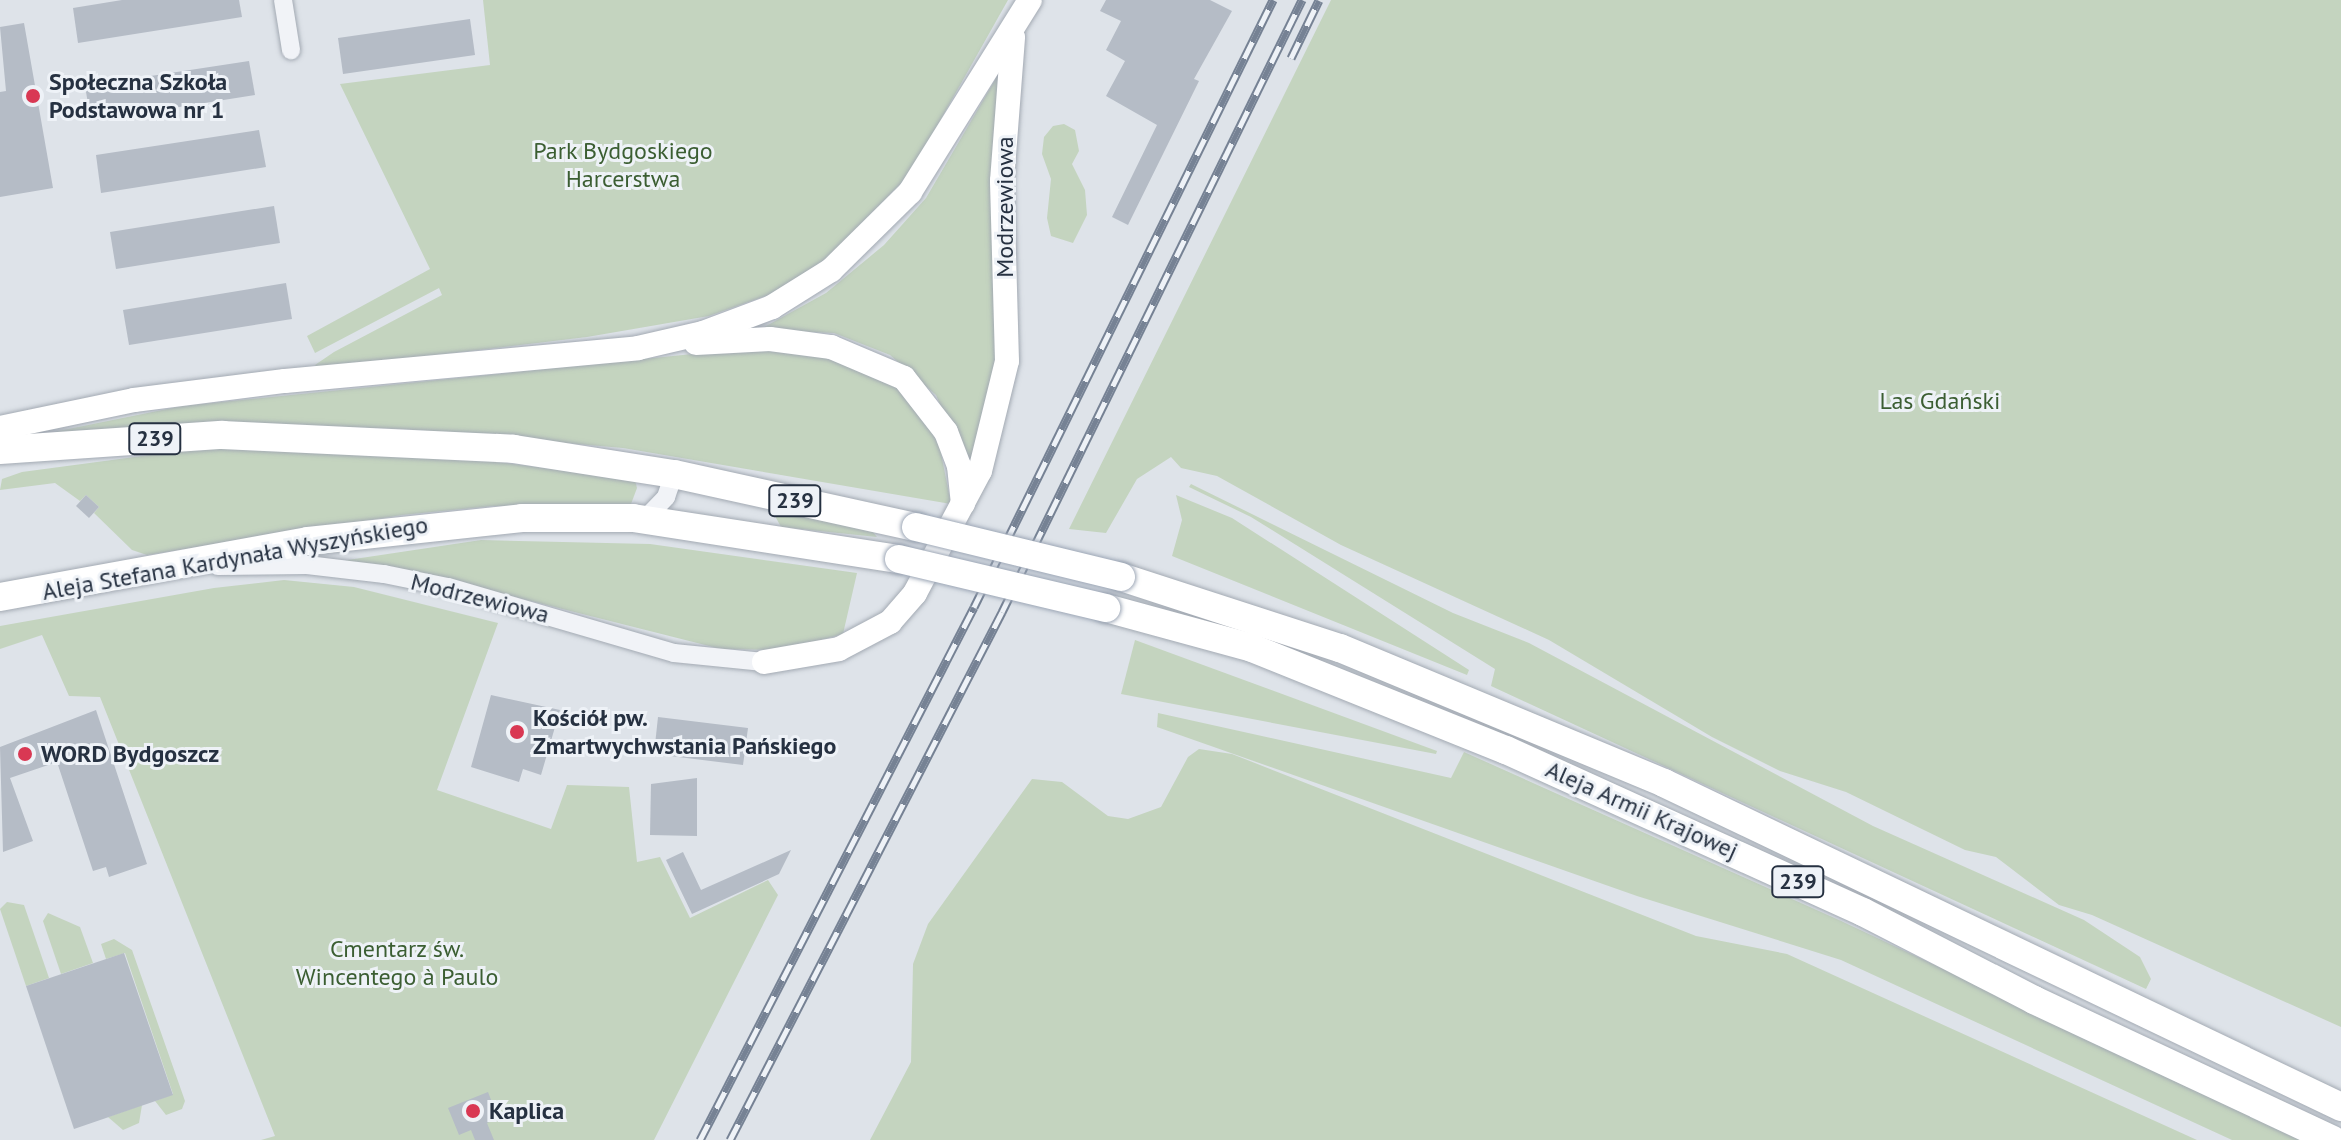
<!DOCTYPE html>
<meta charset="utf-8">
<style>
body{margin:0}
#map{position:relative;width:2341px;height:1140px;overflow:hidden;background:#dee3e9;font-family:"PT Sans",sans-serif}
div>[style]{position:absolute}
.green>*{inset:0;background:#c4d4bf}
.building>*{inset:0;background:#b5bcc6}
.roads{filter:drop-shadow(0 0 2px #a3aab3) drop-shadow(0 0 2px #a3aab3)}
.street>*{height:18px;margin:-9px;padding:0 9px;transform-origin:9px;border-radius:9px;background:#f1f3f7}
.secondary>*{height:24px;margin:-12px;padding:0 12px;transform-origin:12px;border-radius:12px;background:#fff}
.primary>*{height:28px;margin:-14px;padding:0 14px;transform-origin:14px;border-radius:14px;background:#fff}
.rail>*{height:9px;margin-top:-4.5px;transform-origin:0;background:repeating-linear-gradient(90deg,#eef2f7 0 18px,#768294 0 36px);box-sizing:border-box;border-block:2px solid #768294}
.bridges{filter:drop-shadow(0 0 2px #9da7b6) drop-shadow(0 0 2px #9da7b6)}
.primary-bridge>*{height:28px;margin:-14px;padding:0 14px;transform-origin:14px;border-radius:14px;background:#fff}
.dots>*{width:22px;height:22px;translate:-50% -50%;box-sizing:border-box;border:4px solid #eef2f7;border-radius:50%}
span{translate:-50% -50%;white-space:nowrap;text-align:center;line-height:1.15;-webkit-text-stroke:6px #eef2f7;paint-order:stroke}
.shield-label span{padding:2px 6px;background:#eef2f7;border:2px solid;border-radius:6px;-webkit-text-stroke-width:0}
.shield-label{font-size:22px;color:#263141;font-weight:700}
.poi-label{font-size:24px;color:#263141;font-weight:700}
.left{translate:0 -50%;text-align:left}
.park-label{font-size:24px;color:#3b5e32}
.street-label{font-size:24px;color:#263141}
</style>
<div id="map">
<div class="green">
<i style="clip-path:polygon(483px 0,1008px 0,910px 174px,827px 258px,777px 292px,709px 316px,587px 337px,318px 369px,315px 365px,334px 352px,442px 295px,439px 288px,315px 353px,307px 336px,430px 269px,340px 84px,490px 65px)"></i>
<i style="clip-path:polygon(1331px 0,2341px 0,2341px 1027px,2092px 915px,2059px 905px,1996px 857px,1965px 850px,1846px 792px,1780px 771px,1712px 737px,1549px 640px,1341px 545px,1217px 476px,1181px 468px,1171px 457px,1137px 479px,1106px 533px,1069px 529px)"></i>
<i style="clip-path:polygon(1002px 68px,996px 350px,991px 397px,968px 470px,936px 395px,890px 355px,834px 333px,759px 330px,826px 293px,884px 245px,926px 198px)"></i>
<i style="clip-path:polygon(1064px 124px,1075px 130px,1079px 151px,1072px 164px,1085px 190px,1087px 215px,1073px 243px,1051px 236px,1047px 218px,1051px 179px,1042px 154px,1044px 137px,1053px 126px)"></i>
<i style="clip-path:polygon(772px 346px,846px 357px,883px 373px,924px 416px,940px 448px,951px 504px,623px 448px,402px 429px,242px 424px,14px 440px,182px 406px)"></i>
<i style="clip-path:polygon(217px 446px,468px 458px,635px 480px,637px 488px,631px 504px,622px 506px,493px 506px,402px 515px,147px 555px,132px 550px,94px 513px,99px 507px,86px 495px,80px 501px,55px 483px,0 490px,2px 479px,22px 472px)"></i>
<i style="clip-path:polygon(1191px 484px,1453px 613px,1529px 643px,1873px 826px,2084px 920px,2140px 957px,2151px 979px,2146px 989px,1491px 686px,1495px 669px,1251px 517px,1189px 487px)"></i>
<i style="clip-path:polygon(1176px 495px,1232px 518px,1469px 670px,1467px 675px,1172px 556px,1182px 520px)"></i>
<i style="clip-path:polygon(782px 509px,873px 532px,877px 537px,781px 527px,775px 516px)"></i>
<i style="clip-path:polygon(481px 540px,650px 544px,857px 573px,843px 634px,785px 650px,721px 649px,416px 572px,341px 561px)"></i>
<i style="clip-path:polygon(284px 580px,354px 587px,498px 623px,437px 790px,551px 829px,567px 785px,629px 787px,637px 862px,660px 857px,690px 918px,768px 880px,778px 895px,654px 1140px,261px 1140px,275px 1136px,100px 697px,69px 696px,42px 635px,0 649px,0 626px,214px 588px)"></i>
<i style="clip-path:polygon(1135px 640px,1437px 751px,1436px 754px,1121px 694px)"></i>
<i style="clip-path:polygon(1158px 713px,1451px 778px,1464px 752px,1839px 920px,2307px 1140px,2232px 1140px,1841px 960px,1637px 896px,1157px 727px)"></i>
<i style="clip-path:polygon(1199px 749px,1232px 754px,1696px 936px,1787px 954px,2197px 1140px,870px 1140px,911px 1062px,913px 964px,928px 924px,1032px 779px,1062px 782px,1108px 816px,1128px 819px,1161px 807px,1188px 757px)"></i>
<i style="clip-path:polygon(7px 902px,24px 905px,49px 978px,26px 986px,0 909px)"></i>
<i style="clip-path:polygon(48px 913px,80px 927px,93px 963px,61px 974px,43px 921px)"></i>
<i style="clip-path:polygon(114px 939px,132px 950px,185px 1101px,182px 1109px,166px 1115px,155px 1101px,173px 1094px,125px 953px,106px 959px,101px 944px)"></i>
<i style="clip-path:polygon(142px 1105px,139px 1123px,123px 1130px,108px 1117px)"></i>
</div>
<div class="building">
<i style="clip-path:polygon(122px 0,239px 0,242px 17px,78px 43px,73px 8px)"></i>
<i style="clip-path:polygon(1106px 0,1210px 0,1232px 11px,1194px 79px,1199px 81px,1128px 225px,1112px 217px,1157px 125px,1106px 96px,1125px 61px,1106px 50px,1121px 21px,1100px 11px)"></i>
<i style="clip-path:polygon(470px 19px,475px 55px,343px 74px,338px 38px)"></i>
<i style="clip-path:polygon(24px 23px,53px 188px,0 197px,0 92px,6px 91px,0 27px)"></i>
<i style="clip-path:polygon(249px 61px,255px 95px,91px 121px,85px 86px)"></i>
<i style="clip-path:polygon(259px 130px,266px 167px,101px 193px,96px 155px)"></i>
<i style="clip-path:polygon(274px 206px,280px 243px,116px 269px,110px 232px)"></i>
<i style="clip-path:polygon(286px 283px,292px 319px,129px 345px,123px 310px)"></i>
<i style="clip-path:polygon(86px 495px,99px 507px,89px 518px,76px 506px)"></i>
<i style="clip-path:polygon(491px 695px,560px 710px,541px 775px,523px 769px,519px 782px,471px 767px)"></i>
<i style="clip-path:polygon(96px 710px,147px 864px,109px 877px,106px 867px,93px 871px,57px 762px,10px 778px,33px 841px,3px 852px,0 747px)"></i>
<i style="clip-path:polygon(658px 717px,748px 728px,743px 765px,654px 754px)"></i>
<i style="clip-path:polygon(697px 778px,697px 836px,650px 835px,651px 784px)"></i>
<i style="clip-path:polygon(791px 850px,779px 874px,692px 914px,666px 860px,683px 852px,701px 890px)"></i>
<i style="clip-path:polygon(124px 953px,173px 1095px,74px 1129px,26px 986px)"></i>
<i style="clip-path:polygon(488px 1092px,498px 1118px,487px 1123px,494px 1140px,475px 1140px,471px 1130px,459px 1135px,448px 1108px)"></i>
</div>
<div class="roads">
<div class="street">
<i style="left:283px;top:0;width:51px;rotate:80.9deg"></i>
<i style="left:644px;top:520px;width:32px;rotate:-46deg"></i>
<i style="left:666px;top:497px;width:24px;rotate:-71deg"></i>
<i style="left:218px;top:566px;width:89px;rotate:-0.6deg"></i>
<i style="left:307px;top:565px;width:78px;rotate:6.7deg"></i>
<i style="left:384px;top:574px;width:65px;rotate:11.5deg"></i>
<i style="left:448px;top:587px;width:235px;rotate:16.3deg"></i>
<i style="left:674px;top:653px;width:90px;rotate:5.7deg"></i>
</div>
<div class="secondary">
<i style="left:696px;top:343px;width:74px;rotate:-3.1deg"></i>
<i style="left:770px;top:339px;width:62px;rotate:7.5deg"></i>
<i style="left:831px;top:347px;width:79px;rotate:23deg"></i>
<i style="left:904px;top:378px;width:68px;rotate:52.1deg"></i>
<i style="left:946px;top:432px;width:36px;rotate:69deg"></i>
<i style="left:959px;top:466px;width:38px;rotate:84deg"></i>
<i style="left:0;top:428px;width:137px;rotate:-11.8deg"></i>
<i style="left:134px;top:400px;width:152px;rotate:-7.2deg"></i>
<i style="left:285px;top:381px;width:355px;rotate:-5.3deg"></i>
<i style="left:638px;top:348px;width:67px;rotate:-13deg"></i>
<i style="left:703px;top:333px;width:74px;rotate:-20.6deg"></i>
<i style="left:772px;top:307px;width:70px;rotate:-32.1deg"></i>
<i style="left:831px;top:270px;width:111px;rotate:-44.6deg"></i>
<i style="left:910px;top:192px;width:226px;rotate:-58deg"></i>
<i style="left:764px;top:662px;width:76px;rotate:-9.8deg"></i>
<i style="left:839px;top:649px;width:58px;rotate:-27.9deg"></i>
<i style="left:890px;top:622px;width:38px;rotate:-49deg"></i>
<i style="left:915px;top:593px;width:138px;rotate:-62deg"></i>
<i style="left:980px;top:471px;width:113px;rotate:-76.2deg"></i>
<i style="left:1007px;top:361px;width:180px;rotate:-91.6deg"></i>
<i style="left:1002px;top:181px;width:144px;rotate:-85.6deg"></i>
</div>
<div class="primary">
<i style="left:0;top:450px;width:223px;rotate:-3.9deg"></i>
<i style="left:222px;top:435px;width:292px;rotate:2.7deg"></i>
<i style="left:514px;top:449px;width:162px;rotate:8.9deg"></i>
<i style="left:674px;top:474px;width:248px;rotate:12.4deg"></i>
<i style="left:1121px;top:577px;width:230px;rotate:18deg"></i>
<i style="left:1340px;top:648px;width:351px;rotate:22.6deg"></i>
<i style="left:1664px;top:783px;width:751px;rotate:25.57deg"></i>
<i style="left:0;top:597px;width:313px;rotate:-10.3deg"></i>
<i style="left:308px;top:541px;width:215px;rotate:-6.1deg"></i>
<i style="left:522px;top:518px;width:111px"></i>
<i style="left:633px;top:518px;width:269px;rotate:8.8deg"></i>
<i style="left:1106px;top:608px;width:151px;rotate:15.3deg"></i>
<i style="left:1252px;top:648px;width:274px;rotate:21.9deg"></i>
<i style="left:1506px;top:750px;width:392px;rotate:24.4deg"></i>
<i style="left:1863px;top:912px;width:192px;rotate:27.2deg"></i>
<i style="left:2034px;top:1000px;width:330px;rotate:25.1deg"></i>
</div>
</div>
<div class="rail">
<i style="left:1291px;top:58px;width:64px;rotate:-64.2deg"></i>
<i style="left:700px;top:1140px;width:599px;rotate:-62.79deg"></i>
<i style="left:974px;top:607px;width:677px;rotate:-63.78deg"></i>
<i style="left:730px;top:1140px;width:594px;rotate:-62.74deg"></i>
<i style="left:1002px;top:612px;width:682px;rotate:-63.89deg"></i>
</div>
<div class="bridges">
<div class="primary-bridge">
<i style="left:916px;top:527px;width:211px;rotate:13.7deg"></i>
<i style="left:899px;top:559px;width:213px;rotate:13.3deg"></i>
</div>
</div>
<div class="dots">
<i style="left:33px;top:96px;background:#d93853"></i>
<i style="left:517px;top:732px;background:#d93853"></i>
<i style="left:25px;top:754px;background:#d93853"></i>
<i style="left:473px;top:1111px;background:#d93853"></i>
</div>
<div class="shield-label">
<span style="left:155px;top:439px">239</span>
<span style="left:795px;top:501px">239</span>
<span style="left:1798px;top:882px">239</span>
</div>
<div class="poi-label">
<span class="left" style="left:49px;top:96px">Społeczna Szkoła<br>Podstawowa nr 1</span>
<span class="left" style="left:533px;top:732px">Kościół pw.<br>Zmartwychwstania Pańskiego</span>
<span class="left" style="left:41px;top:754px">WORD Bydgoszcz</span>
<span class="left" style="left:489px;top:1111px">Kaplica</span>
</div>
<div class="park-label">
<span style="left:623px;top:165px">Park Bydgoskiego<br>Harcerstwa</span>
<span style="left:1940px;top:401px">Las Gdański</span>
<span style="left:397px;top:963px">Cmentarz św.<br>Wincentego à Paulo</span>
</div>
<div class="street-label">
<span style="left:1005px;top:207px;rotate:-90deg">Modrzewiowa</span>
<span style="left:235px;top:558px;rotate:-10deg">Aleja Stefana Kardynała Wyszyńskiego</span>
<span style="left:480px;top:598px;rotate:14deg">Modrzewiowa</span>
<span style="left:1642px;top:810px;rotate:24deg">Aleja Armii Krajowej</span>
</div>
</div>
